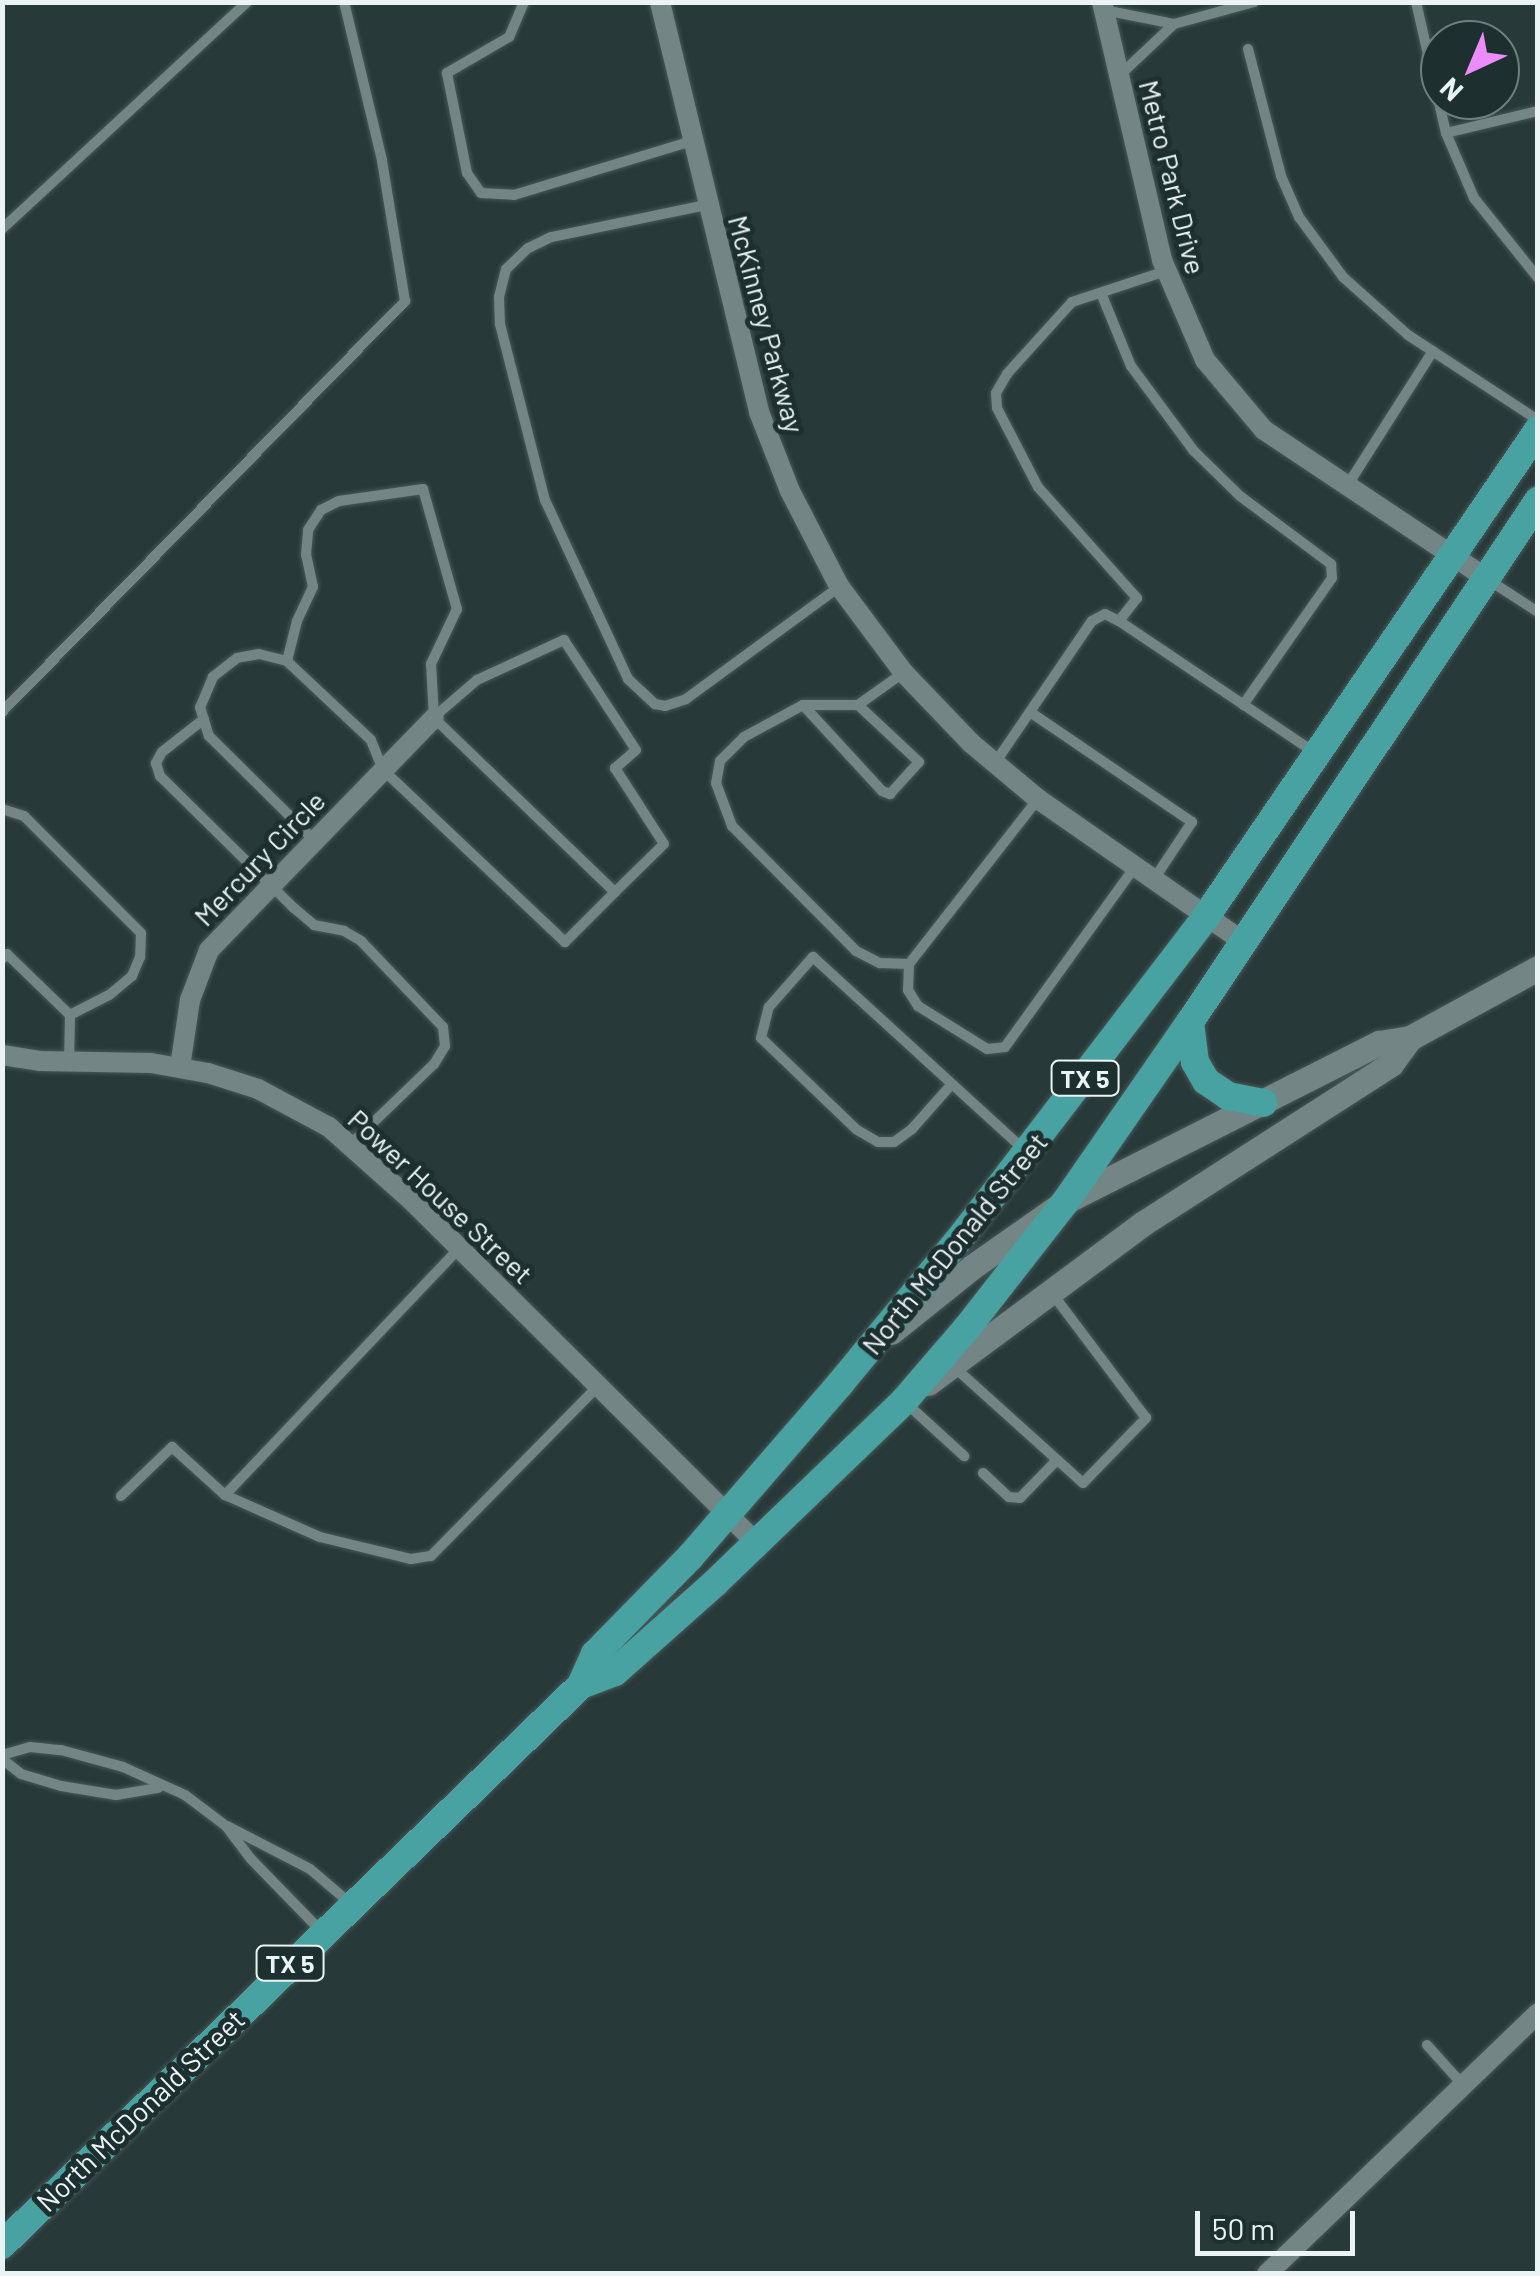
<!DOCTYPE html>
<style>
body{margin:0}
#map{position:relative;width:1540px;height:2276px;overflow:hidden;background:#283939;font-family:Barlow,sans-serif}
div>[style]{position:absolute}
.roads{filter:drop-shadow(0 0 2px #495757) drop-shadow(0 0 2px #495757)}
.service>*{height:10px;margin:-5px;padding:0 5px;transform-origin:5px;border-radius:5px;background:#738685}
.minor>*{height:20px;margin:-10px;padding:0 10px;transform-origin:10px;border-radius:10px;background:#738685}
.tertiary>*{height:25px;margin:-12.5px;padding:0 12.5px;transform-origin:12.5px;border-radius:12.5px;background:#738685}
.primary>*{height:28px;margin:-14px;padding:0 14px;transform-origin:14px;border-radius:14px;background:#47a2a1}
span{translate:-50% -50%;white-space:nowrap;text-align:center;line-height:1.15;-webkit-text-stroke:10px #1e2f2f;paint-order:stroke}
.shield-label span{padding:2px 8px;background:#1e2f2f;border:2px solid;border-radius:8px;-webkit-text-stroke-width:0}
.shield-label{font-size:25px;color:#eaf4f4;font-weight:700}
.street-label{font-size:28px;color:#eaf4f4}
.frame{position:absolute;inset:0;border:5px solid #eaf4f4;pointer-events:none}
.north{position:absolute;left:1420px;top:20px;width:100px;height:100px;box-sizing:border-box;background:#1e2f2f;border:2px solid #707e7e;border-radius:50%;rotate:224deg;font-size:28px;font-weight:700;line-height:40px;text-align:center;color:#eaf4f4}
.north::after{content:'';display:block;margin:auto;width:35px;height:45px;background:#ec8cfb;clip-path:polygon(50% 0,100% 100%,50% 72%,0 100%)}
.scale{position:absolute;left:1195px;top:2211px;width:160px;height:45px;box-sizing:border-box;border:5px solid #eaf4f4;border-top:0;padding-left:12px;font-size:30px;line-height:35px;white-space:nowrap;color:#eaf4f4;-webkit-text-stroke:8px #1e2f2f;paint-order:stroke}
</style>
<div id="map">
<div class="roads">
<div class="service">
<i style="left:524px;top:2px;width:38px;rotate:113deg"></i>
<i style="left:509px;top:37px;width:72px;rotate:149.9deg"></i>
<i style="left:447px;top:73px;width:102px;rotate:78.7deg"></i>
<i style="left:467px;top:173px;width:24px;rotate:55deg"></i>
<i style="left:481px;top:193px;width:33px;rotate:3deg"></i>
<i style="left:514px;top:195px;width:186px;rotate:-16.9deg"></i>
<i style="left:1416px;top:2px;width:134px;rotate:77.1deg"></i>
<i style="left:1446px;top:133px;width:71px;rotate:66.7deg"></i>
<i style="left:1474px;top:198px;width:102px;rotate:51.3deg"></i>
<i style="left:1104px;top:10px;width:71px;rotate:11.3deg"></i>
<i style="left:1174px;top:24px;width:83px;rotate:-15.4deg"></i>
<i style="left:1248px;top:49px;width:131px;rotate:75.4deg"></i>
<i style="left:1281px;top:176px;width:45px;rotate:66.3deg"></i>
<i style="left:1299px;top:217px;width:74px;rotate:53.7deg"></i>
<i style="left:1343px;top:277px;width:87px;rotate:41.7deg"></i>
<i style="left:1408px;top:335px;width:155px;rotate:33.2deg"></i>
<i style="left:1121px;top:74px;width:73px;rotate:-43.3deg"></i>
<i style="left:1446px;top:133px;width:95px;rotate:-13.4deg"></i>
<i style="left:706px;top:205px;width:158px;rotate:168.3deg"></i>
<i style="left:551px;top:237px;width:25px;rotate:154deg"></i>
<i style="left:528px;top:248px;width:30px;rotate:136deg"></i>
<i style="left:506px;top:269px;width:29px;rotate:104deg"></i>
<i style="left:499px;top:297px;width:27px;rotate:88deg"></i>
<i style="left:500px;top:324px;width:182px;rotate:75.7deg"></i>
<i style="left:545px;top:500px;width:197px;rotate:65.1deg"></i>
<i style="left:628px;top:679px;width:37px;rotate:43deg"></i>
<i style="left:655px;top:704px;width:10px;rotate:11deg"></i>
<i style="left:665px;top:706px;width:22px;rotate:-18deg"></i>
<i style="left:686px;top:699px;width:190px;rotate:-36.2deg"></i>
<i style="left:2px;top:229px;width:334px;rotate:-42.8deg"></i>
<i style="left:1166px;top:271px;width:99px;rotate:161.7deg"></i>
<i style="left:1072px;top:302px;width:97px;rotate:132.1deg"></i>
<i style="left:1007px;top:374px;width:22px;rotate:120deg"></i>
<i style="left:996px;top:393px;width:15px;rotate:86deg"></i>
<i style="left:997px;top:408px;width:89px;rotate:62.6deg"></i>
<i style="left:1038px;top:487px;width:149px;rotate:48.3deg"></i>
<i style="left:1137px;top:598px;width:29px;rotate:128deg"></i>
<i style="left:1119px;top:621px;width:239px;rotate:33.9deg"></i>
<i style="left:1101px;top:293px;width:79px;rotate:67.7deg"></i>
<i style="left:1131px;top:366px;width:106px;rotate:53.5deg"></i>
<i style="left:1194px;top:451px;width:64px;rotate:44.4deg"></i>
<i style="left:1240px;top:496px;width:114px;rotate:36.8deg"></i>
<i style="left:1331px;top:564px;width:14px;rotate:86deg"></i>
<i style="left:1332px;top:578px;width:155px;rotate:125deg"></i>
<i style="left:1347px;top:486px;width:160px;rotate:-57.5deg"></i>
<i style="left:1487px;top:579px;width:61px;rotate:32.9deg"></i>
<i style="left:287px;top:661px;width:41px;rotate:-76deg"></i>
<i style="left:297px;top:621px;width:38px;rotate:-65deg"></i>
<i style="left:313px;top:587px;width:33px;rotate:-102deg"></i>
<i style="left:306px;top:555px;width:25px;rotate:-85deg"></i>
<i style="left:308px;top:530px;width:24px;rotate:-57deg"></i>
<i style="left:321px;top:510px;width:20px;rotate:-27deg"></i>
<i style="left:339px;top:501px;width:85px;rotate:-8.1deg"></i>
<i style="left:423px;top:489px;width:125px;rotate:74.2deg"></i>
<i style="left:457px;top:609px;width:61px;rotate:115.3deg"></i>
<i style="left:431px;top:664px;width:54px;rotate:86.8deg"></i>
<i style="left:434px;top:718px;width:251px;rotate:43.9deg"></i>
<i style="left:615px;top:892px;width:71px;rotate:135deg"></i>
<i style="left:565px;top:942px;width:250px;rotate:-136.6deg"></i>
<i style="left:383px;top:770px;width:32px;rotate:-112deg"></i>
<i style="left:371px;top:740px;width:115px;rotate:-136.8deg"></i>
<i style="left:287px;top:661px;width:29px;rotate:-166deg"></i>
<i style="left:259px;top:654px;width:22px;rotate:170deg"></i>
<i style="left:237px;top:658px;width:31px;rotate:142deg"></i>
<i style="left:213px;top:677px;width:33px;rotate:113deg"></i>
<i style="left:200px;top:707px;width:30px;rotate:73deg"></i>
<i style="left:209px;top:736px;width:148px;rotate:44.7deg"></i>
<i style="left:903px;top:673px;width:55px;rotate:144.6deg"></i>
<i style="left:858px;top:705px;width:55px;rotate:180deg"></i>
<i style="left:803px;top:705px;width:67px;rotate:151.5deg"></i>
<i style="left:744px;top:737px;width:34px;rotate:135deg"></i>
<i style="left:720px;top:761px;width:22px;rotate:100deg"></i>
<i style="left:716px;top:783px;width:46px;rotate:69.6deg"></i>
<i style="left:732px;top:826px;width:176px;rotate:45.2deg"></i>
<i style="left:856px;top:951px;width:27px;rotate:27deg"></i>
<i style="left:880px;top:963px;width:29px;rotate:2deg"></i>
<i style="left:909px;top:964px;width:209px;rotate:-52deg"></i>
<i style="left:803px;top:705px;width:117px;rotate:47.4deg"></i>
<i style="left:882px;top:791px;width:9px;rotate:21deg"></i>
<i style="left:890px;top:794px;width:43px;rotate:-47.8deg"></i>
<i style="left:919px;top:762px;width:83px;rotate:-136.9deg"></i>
<i style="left:2px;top:712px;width:576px;rotate:-45.56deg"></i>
<i style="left:405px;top:301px;width:143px;rotate:-99.3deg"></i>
<i style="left:382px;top:160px;width:163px;rotate:-103.5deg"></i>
<i style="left:1030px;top:712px;width:196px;rotate:34.2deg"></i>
<i style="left:1192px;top:822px;width:69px;rotate:123.7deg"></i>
<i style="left:434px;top:717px;width:57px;rotate:-40.7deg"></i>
<i style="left:477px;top:680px;width:96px;rotate:-24.7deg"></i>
<i style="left:564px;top:640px;width:131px;rotate:56.8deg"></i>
<i style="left:636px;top:750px;width:28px;rotate:139deg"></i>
<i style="left:615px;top:768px;width:90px;rotate:57.2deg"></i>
<i style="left:664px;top:844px;width:69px;rotate:135.6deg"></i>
<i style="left:204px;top:719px;width:53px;rotate:141.8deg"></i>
<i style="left:162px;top:752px;width:13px;rotate:119deg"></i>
<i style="left:156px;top:763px;width:14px;rotate:73deg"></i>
<i style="left:160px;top:776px;width:188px;rotate:44.6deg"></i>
<i style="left:294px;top:908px;width:26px;rotate:40deg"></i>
<i style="left:314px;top:925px;width:31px;rotate:11deg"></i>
<i style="left:344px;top:931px;width:20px;rotate:30deg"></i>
<i style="left:361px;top:941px;width:119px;rotate:46.4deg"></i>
<i style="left:443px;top:1027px;width:19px;rotate:84deg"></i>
<i style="left:445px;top:1046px;width:21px;rotate:121deg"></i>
<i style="left:434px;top:1064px;width:115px;rotate:136.1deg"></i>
<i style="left:995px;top:763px;width:172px;rotate:-55.7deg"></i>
<i style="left:1092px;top:621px;width:15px;rotate:-28deg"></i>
<i style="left:1105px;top:614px;width:16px;rotate:27deg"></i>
<i style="left:2px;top:809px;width:23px;rotate:18deg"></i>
<i style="left:24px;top:816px;width:165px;rotate:45deg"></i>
<i style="left:141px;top:933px;width:24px;rotate:92deg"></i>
<i style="left:140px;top:957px;width:21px;rotate:113deg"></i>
<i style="left:132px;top:976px;width:30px;rotate:140deg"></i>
<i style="left:109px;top:995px;width:44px;rotate:152.9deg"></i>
<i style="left:2px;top:959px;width:7px;rotate:-45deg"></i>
<i style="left:7px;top:954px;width:88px;rotate:44.1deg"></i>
<i style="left:70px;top:1015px;width:46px;rotate:91.2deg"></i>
<i style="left:909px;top:964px;width:26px;rotate:92deg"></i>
<i style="left:908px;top:990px;width:19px;rotate:58deg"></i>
<i style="left:918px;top:1006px;width:81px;rotate:31.9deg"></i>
<i style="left:987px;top:1049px;width:18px;rotate:-6deg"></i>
<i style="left:1005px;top:1047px;width:222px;rotate:-54.2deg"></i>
<i style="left:951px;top:1085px;width:59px;rotate:131.6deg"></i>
<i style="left:912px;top:1129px;width:22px;rotate:144deg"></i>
<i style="left:894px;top:1142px;width:16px;rotate:180deg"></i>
<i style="left:878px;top:1142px;width:24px;rotate:-150deg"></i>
<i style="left:857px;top:1130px;width:133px;rotate:-136.2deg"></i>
<i style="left:761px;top:1038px;width:32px;rotate:-76deg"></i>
<i style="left:769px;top:1007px;width:67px;rotate:-48.7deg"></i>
<i style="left:813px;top:957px;width:285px;rotate:42.4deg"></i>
<i style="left:953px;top:1366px;width:175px;rotate:42deg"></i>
<i style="left:1083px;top:1483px;width:91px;rotate:-45.9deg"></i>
<i style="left:1146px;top:1418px;width:158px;rotate:-127deg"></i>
<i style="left:906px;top:1403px;width:79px;rotate:42.4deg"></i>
<i style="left:983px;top:1473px;width:35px;rotate:43deg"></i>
<i style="left:1009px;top:1497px;width:11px;rotate:5deg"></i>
<i style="left:1020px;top:1498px;width:53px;rotate:-45.8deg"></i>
<i style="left:225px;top:1495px;width:340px;rotate:-46.5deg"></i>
<i style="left:121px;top:1496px;width:71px;rotate:-43.9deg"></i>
<i style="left:172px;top:1447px;width:72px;rotate:42.2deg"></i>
<i style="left:225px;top:1495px;width:104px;rotate:23.9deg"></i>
<i style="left:320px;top:1537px;width:94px;rotate:13.6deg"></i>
<i style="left:411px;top:1559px;width:20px;rotate:-9deg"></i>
<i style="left:431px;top:1556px;width:238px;rotate:-45.5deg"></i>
<i style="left:2px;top:1755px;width:29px;rotate:-16deg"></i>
<i style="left:30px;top:1747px;width:31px;rotate:6deg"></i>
<i style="left:61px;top:1750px;width:64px;rotate:15.3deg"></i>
<i style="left:123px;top:1767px;width:68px;rotate:24.3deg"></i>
<i style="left:185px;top:1795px;width:51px;rotate:37.1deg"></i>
<i style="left:226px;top:1826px;width:41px;rotate:52.9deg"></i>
<i style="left:251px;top:1859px;width:100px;rotate:45.8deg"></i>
<i style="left:2px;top:1759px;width:24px;rotate:38deg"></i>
<i style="left:21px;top:1774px;width:42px;rotate:16.7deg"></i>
<i style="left:61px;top:1786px;width:56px;rotate:9.3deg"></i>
<i style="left:116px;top:1795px;width:43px;rotate:-9.5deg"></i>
<i style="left:227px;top:1826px;width:93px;rotate:27.4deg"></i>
<i style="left:310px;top:1869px;width:54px;rotate:40.5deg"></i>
<i style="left:1427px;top:2045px;width:54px;rotate:48deg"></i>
</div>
<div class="minor">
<i style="left:660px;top:2px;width:422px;rotate:76.4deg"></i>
<i style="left:759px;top:412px;width:85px;rotate:68.6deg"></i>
<i style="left:790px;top:491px;width:107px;rotate:62.7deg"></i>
<i style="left:839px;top:586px;width:107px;rotate:53.3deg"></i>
<i style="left:903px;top:672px;width:98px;rotate:46.2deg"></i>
<i style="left:971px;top:743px;width:87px;rotate:39.9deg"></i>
<i style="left:1038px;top:799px;width:251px;rotate:34.8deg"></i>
<i style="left:1102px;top:2px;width:265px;rotate:76.9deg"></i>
<i style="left:1162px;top:260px;width:109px;rotate:66.7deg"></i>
<i style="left:1205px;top:360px;width:92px;rotate:49.9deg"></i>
<i style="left:1264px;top:430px;width:267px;rotate:33.7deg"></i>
<i style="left:2px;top:1055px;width:38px;rotate:9deg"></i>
<i style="left:40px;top:1061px;width:111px;rotate:1deg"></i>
<i style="left:151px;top:1063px;width:58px;rotate:10deg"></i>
<i style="left:208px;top:1073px;width:52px;rotate:17.7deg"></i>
<i style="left:258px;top:1089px;width:81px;rotate:28.2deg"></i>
<i style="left:329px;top:1127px;width:110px;rotate:41.7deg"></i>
<i style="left:411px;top:1200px;width:487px;rotate:44.8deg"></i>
<i style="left:180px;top:1067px;width:68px;rotate:-81.5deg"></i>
<i style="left:190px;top:1000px;width:53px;rotate:-69.2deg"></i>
<i style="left:209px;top:950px;width:323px;rotate:-45.9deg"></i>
<i style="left:1267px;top:2274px;width:376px;rotate:-43.9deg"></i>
</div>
<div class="tertiary">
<i style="left:891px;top:1332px;width:104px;rotate:-38.7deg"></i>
<i style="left:972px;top:1267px;width:115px;rotate:-35.1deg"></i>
<i style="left:1066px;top:1201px;width:351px;rotate:-26.8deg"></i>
<i style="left:1379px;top:1043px;width:31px;rotate:-9deg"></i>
<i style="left:1410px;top:1038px;width:146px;rotate:-28.7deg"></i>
<i style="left:928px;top:1383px;width:267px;rotate:-36.6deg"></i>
<i style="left:1142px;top:1224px;width:296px;rotate:-32.7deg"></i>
<i style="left:1391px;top:1064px;width:32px;rotate:-54deg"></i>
</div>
<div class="primary">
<i style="left:1190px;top:1022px;width:40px;rotate:82.9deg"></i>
<i style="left:1195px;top:1062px;width:22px;rotate:60deg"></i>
<i style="left:1206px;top:1081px;width:27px;rotate:34deg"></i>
<i style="left:1228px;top:1096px;width:36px;rotate:11deg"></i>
<i style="left:581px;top:1685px;width:36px;rotate:-21deg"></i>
<i style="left:615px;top:1672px;width:135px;rotate:-41.7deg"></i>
<i style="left:716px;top:1582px;width:261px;rotate:-43.9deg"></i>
<i style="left:904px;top:1401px;width:95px;rotate:-49.3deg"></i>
<i style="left:966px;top:1329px;width:162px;rotate:-52deg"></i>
<i style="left:1066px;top:1201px;width:218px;rotate:-55.3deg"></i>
<i style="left:1190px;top:1022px;width:627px;rotate:-56.26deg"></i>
<i style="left:2px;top:2245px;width:806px;rotate:-44.04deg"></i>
<i style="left:581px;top:1685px;width:34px;rotate:-66deg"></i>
<i style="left:595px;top:1654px;width:136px;rotate:-45.6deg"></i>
<i style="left:690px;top:1557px;width:228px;rotate:-49.1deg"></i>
<i style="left:839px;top:1385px;width:198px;rotate:-50.5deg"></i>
<i style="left:965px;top:1232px;width:399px;rotate:-52.6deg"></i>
<i style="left:1207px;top:915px;width:587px;rotate:-55.69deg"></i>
</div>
</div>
<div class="shield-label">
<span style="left:1085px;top:1078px">TX 5</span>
<span style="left:290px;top:1963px">TX 5</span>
</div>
<div class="street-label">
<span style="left:1173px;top:177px;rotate:76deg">Metro Park Drive</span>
<span style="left:767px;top:324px;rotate:75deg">McKinney Parkway</span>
<span style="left:259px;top:858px;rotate:-46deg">Mercury Circle</span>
<span style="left:441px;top:1196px;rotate:43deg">Power House Street</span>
<span style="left:954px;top:1243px;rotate:-51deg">North McDonald Street</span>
<span style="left:140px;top:2110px;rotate:-44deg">North McDonald Street</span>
</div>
<div class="frame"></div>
<div class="north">N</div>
<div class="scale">50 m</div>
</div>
